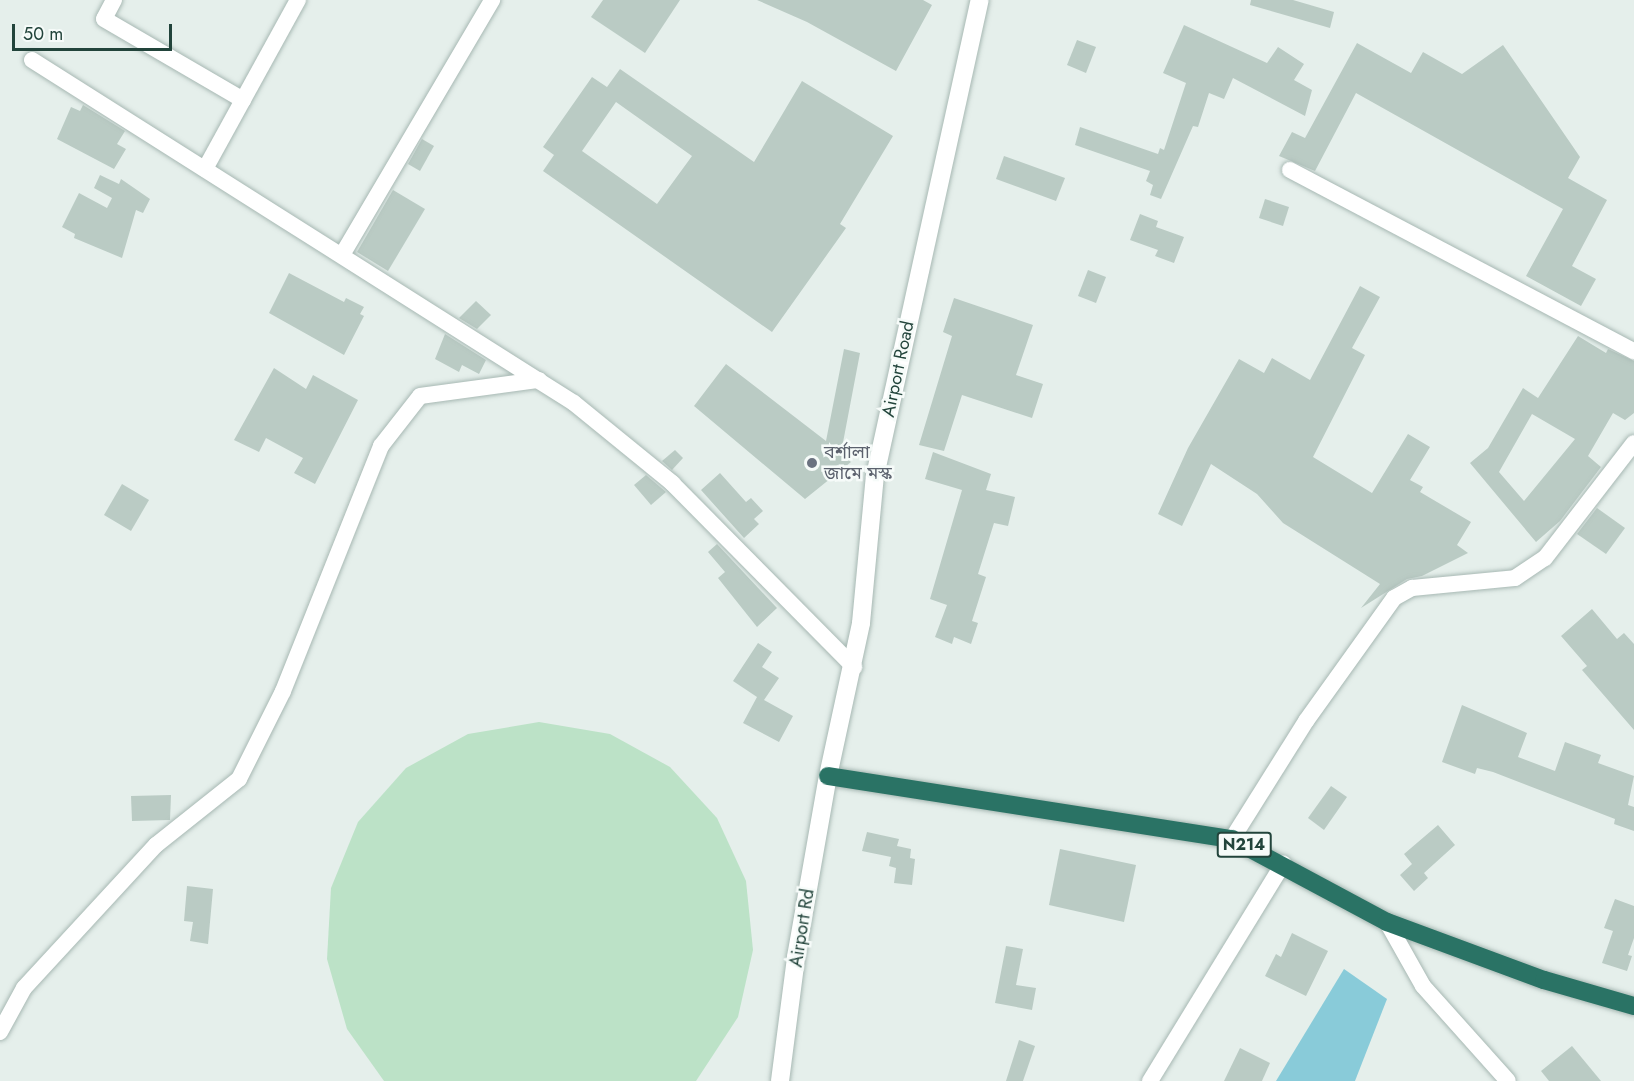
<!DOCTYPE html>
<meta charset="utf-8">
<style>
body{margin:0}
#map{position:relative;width:1634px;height:1081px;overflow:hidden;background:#e5efeb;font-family:Jost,"Noto Sans Bengali",sans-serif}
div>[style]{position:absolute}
.green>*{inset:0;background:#bce2c7}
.water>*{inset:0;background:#89cbd9}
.building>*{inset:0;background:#bacbc4}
.roads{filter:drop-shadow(0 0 2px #a7b8b3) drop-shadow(0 0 2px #a7b8b3)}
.street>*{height:16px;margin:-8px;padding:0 8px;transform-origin:8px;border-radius:8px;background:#fff}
.secondary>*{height:18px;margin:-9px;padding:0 9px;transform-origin:9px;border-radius:9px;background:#fff}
.highway>*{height:18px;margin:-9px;padding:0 9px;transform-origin:9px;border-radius:9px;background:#2a7365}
.dots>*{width:16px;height:16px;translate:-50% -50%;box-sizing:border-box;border:3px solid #f6fbf9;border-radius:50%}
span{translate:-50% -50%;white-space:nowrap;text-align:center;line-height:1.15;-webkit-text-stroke:5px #f6fbf9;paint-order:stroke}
.shield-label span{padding:2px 4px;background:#f6fbf9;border:2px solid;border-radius:4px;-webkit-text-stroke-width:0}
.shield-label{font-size:16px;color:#22443b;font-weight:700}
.street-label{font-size:18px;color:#22443b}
.worship-label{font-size:18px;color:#5b616d}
.left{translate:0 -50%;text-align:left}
.scale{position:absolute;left:12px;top:24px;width:160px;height:27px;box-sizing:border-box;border:3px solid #22443b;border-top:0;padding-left:8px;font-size:18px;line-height:21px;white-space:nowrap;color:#22443b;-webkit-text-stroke:4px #f6fbf9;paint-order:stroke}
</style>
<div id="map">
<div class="green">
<i style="clip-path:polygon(539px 722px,610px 734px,670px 767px,717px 818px,746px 881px,753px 950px,738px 1017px,696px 1081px,384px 1081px,347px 1029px,327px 959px,331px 888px,358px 822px,406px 768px,468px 734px)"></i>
</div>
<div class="water">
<i style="clip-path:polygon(1344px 969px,1387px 999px,1355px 1081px,1276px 1081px)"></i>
</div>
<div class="building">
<i style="clip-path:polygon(603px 0,680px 0,645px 53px,591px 17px)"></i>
<i style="clip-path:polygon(757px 0,923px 0,932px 5px,896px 71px,807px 22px)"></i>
<i style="clip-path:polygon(1251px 0,1293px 0,1334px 12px,1330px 28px,1250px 5px)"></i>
<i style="clip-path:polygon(1184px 25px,1267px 63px,1278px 47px,1304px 64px,1294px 80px,1312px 90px,1305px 116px,1233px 78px,1224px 99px,1209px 93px,1198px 127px,1193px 126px,1161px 199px,1150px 195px,1153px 185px,1146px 181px,1150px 171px,1075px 145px,1080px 127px,1158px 154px,1160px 148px,1164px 150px,1186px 83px,1163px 73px)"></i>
<i style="clip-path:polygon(1077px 40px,1096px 47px,1086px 73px,1067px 65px)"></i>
<i style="clip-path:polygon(1357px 43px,1411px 73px,1423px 52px,1462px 74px,1503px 45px,1580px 157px,1568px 178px,1607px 200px,1572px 266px,1596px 279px,1581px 306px,1526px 276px,1563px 209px,1356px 93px,1315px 171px,1279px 156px,1292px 132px,1305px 138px)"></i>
<i style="clip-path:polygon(evenodd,620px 69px,754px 162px,802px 81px,893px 136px,840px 224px,846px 228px,772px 332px,543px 171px,554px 155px,543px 147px,592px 77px,607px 87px,620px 69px,616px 102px,692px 156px,657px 204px,582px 151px,616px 102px)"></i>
<i style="clip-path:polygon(83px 105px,125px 131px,117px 144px,126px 149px,114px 169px,57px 139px,71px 107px,80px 111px)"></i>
<i style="clip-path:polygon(422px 139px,434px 146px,420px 171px,408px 164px)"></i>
<i style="clip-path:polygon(1004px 156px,1065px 178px,1056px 201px,996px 179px)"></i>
<i style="clip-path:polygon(100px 175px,119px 184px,121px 179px,150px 199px,143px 213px,136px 210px,122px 258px,74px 238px,75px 234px,62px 227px,79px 193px,107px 208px,112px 198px,94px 188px)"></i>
<i style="clip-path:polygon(393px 190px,425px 209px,388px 271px,357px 252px)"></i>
<i style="clip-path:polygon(1265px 199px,1289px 207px,1283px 226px,1259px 218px)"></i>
<i style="clip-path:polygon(1140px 214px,1158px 221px,1156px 227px,1184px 237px,1174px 263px,1155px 256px,1158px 250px,1130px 240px)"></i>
<i style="clip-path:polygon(1088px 270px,1106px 277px,1096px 303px,1078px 296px)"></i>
<i style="clip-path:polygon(289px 273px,344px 302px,346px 298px,364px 307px,360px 314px,364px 316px,344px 355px,269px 313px)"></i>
<i style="clip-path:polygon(1360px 286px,1380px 297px,1352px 348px,1365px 355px,1313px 457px,1372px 493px,1408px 434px,1430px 447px,1410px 480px,1423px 487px,1420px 492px,1471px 522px,1457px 545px,1468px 553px,1422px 576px,1407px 579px,1361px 608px,1380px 584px,1283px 523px,1257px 494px,1211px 464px,1182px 526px,1158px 514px,1188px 448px,1239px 359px,1264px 373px,1272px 358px,1310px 380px)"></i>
<i style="clip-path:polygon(954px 298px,1033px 325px,1016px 375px,1043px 384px,1032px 418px,962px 395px,944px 451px,919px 445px,952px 336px,943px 332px)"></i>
<i style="clip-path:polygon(476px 301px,491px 315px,477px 329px,459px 318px)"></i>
<i style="clip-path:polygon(445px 334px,486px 360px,479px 374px,462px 365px,459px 372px,435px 359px)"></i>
<i style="clip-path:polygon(evenodd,1578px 336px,1606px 353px,1608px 349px,1634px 361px,1634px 413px,1625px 420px,1613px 413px,1588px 456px,1601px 467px,1560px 521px,1536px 542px,1470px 463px,1488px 448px,1523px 388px,1538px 398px,1578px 336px,1532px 414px,1575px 439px,1524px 501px,1499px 472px,1532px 414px)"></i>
<i style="clip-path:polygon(844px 349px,860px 353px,841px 453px,851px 462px,805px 499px,694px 406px,726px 364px,826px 441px)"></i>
<i style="clip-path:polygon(274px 368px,306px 389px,313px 375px,358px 400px,315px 484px,294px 473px,303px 458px,266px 438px,259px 452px,234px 440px)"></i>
<i style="clip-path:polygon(675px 450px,683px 458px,672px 470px,662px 461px)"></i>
<i style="clip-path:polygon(933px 452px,991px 474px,986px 490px,1015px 497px,1008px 526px,994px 523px,978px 574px,986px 577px,972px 621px,978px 623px,971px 644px,954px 637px,952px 644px,935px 637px,947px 605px,930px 599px,962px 490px,925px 479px)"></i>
<i style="clip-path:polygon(720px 473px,746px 502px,751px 498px,763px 511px,754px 519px,759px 524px,744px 538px,701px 490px)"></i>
<i style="clip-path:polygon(646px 475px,666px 492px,651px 505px,634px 485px)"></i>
<i style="clip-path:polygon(122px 484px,149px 500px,131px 531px,104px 515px)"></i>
<i style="clip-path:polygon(1597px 508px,1625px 528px,1606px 554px,1577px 534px)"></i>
<i style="clip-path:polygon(717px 544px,777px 608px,757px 627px,718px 578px,725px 572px,708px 552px)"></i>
<i style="clip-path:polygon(1592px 609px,1617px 639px,1624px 633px,1634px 644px,1634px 730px,1582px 670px,1587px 666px,1561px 636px)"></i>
<i style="clip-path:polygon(758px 643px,772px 652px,762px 667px,779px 678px,764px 700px,793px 716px,779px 742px,743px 723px,757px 697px,733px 681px)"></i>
<i style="clip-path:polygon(1462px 705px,1527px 733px,1518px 757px,1555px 771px,1565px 742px,1601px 755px,1598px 763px,1634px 776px,1628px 805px,1634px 807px,1634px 831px,1614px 824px,1615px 819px,1493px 772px,1477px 768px,1475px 774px,1442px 762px)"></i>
<i style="clip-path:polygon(1331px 786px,1347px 797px,1324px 830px,1308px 818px)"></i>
<i style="clip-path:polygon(171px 795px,170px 820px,132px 821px,131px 796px)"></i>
<i style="clip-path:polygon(1438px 825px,1455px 845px,1424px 873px,1428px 878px,1414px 891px,1400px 875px,1412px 864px,1404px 854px)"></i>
<i style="clip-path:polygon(867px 832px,899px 839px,897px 846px,911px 849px,910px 858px,915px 859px,912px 885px,894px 883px,896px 868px,889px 866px,891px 857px,862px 851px)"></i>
<i style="clip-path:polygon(1060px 849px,1136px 865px,1124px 922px,1049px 905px)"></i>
<i style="clip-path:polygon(187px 886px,213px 889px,208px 944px,190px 941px,193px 922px,184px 921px)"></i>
<i style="clip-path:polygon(1615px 899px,1634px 906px,1634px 938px,1628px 955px,1632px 956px,1627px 971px,1602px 963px,1613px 931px,1604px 928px)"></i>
<i style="clip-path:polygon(1292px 933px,1328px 951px,1306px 996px,1265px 976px,1276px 954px,1281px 957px)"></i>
<i style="clip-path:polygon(1006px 946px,1023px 949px,1016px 985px,1036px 988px,1032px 1010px,995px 1003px)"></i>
<i style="clip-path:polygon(1019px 1040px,1035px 1046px,1023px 1081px,1006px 1081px)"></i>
<i style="clip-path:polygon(1572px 1046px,1601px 1081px,1549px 1081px,1541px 1071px)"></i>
<i style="clip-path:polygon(1240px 1048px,1270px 1063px,1262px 1081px,1224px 1081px)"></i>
</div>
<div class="roads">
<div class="street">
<i style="left:114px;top:0;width:21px;rotate:118deg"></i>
<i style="left:104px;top:19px;width:161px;rotate:30.2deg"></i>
<i style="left:32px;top:60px;width:641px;rotate:32.33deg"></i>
<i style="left:574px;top:403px;width:127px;rotate:39.2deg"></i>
<i style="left:672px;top:483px;width:259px;rotate:45.3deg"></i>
<i style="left:205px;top:169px;width:193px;rotate:-61.2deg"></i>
<i style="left:1290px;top:170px;width:389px;rotate:27.8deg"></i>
<i style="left:342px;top:255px;width:296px;rotate:-59.5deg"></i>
<i style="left:1232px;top:839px;width:139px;rotate:-57.9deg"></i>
<i style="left:1306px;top:721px;width:151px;rotate:-54.4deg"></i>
<i style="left:1394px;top:598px;width:21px;rotate:-29deg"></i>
<i style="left:1412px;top:588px;width:103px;rotate:-5.5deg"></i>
<i style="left:1515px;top:578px;width:36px;rotate:-34deg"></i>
<i style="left:1545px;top:558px;width:145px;rotate:-52.3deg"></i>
<i style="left:1387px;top:922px;width:73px;rotate:60.6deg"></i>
<i style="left:1423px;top:986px;width:127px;rotate:48.2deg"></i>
<i style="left:0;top:1032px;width:50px;rotate:-61.4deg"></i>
<i style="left:24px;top:988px;width:195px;rotate:-47.3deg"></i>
<i style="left:156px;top:845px;width:106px;rotate:-38.5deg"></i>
<i style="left:239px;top:779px;width:98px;rotate:-63.4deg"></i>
<i style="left:283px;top:691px;width:264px;rotate:-68.2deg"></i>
<i style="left:381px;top:446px;width:63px;rotate:-52deg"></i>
<i style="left:420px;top:396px;width:120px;rotate:-7.7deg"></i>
<i style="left:1150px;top:1081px;width:255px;rotate:-58.5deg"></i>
</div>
<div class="secondary">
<i style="left:780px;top:1081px;width:125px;rotate:-82.6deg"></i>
<i style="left:796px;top:957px;width:184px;rotate:-80deg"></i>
<i style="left:828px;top:776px;width:157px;rotate:-77.8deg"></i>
<i style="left:861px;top:623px;width:148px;rotate:-84.6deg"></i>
<i style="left:875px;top:476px;width:487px;rotate:-77.6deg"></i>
</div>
<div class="highway">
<i style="left:828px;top:776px;width:409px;rotate:8.9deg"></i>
<i style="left:1232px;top:839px;width:176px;rotate:28.2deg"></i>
<i style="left:1387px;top:922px;width:167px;rotate:20.3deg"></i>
<i style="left:1544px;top:980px;width:94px;rotate:16.1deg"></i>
</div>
</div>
<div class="dots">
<i style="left:812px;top:463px;background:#6b7280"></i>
</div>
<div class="shield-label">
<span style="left:1244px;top:845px">N214</span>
</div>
<div class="street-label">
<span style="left:898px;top:369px;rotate:-78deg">Airport Road</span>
<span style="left:802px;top:928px;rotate:-81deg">Airport Rd</span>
</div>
<div class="worship-label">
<span class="left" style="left:824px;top:463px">বর্শালা<br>জামে মস্ক</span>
</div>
<div class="scale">50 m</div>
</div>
